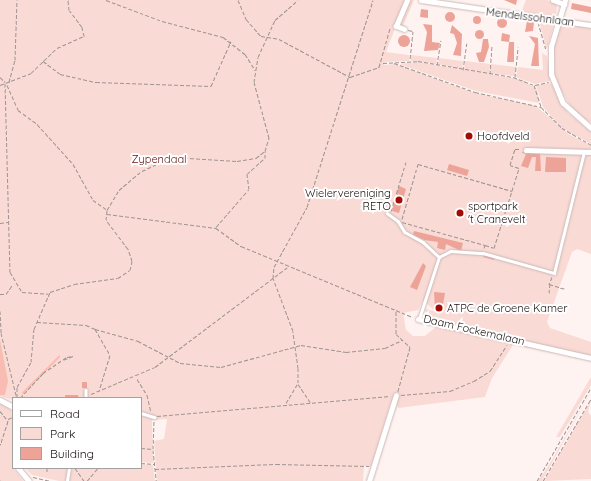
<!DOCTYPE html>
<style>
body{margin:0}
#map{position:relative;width:591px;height:481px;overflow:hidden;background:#fff3f1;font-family:Quicksand,sans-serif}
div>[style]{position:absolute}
.green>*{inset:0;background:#f9dad5}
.water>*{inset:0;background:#f8bcb2}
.stream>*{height:1.5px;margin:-0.75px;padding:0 0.75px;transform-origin:0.75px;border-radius:0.75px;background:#f8bcb2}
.building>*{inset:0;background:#eda398}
.round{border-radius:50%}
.path>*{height:1px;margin-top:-0.5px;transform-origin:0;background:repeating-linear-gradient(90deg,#9d9492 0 4px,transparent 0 6px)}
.roads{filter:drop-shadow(0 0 1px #ccb9b6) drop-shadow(0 0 1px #ccb9b6)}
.service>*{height:2.5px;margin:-1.25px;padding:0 1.25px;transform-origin:1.25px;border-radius:1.25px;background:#fff}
.minor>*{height:5px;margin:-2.5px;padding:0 2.5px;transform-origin:2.5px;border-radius:2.5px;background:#fff}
.dots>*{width:11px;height:11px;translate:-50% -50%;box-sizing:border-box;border:2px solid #fff;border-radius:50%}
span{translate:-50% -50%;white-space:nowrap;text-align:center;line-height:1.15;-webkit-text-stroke:4px #fff;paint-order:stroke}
.street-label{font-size:11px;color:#1b1413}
.poi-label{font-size:11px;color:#1b1413}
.left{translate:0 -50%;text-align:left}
.right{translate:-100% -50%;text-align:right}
.park-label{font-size:11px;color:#67120c}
.legend{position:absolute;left:12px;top:397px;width:130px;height:72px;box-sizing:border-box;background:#fff;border:1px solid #a4a1a1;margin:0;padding:5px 7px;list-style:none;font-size:12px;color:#1b1413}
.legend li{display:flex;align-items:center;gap:8px;height:20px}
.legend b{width:20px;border:1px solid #a4a1a1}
</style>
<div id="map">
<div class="green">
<i style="clip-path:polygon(0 0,406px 0,386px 52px,409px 55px,409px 61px,385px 62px,384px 65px,395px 64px,475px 93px,536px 106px,570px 135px,591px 145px,591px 254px,577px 249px,572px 252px,547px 322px,550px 328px,591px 342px,591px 356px,432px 320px,424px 309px,435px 311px,423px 300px,418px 310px,403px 313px,406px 330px,413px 336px,425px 336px,437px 326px,569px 355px,513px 345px,492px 378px,485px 397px,398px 408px,395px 401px,391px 402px,371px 467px,364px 466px,363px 481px,157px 481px,154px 441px,164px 439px,167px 419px,152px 420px,153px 463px,141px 462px,141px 398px,13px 400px,0 396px)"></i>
<i style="clip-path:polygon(409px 0,414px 0,403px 26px,399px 24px)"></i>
<i style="clip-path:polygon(526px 0,547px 0,557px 4px,556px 17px,521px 13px)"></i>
<i style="clip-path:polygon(539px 20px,554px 24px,547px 48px,546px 48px)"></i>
<i style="clip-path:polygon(564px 23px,591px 27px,591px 123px,573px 111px,555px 80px,554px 47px,560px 25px)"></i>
<i style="clip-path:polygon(542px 53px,547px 56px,550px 81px,535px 84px,516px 77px,518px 67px,543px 70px)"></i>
<i style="clip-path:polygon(411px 55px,437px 58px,436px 64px,411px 61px)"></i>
<i style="clip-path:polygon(439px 58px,463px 61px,462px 70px,438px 64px)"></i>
<i style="clip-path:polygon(465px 61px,490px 64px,489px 74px,464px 70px)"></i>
<i style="clip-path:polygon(418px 62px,523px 80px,537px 89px,539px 103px,476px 91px,399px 64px)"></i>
<i style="clip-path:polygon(491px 64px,516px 67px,515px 76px,490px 74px)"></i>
<i style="clip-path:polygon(551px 83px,568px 113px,591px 131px,591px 144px,562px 128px,543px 107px,536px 85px)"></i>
<i style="clip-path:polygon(591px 377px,591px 385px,560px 437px,556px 437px)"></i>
<i style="clip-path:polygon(591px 392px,542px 481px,538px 481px,549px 465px)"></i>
<i style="clip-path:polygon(591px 400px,588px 412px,591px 416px,591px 479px,544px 481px)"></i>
<i style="clip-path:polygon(0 402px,13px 412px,13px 468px,23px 481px,0 481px)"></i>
<i style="clip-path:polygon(141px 464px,153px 465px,155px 481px,59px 481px,32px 475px,25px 468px,141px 468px)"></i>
</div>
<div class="water">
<i style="clip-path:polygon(0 340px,8px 381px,5px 395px,0 395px)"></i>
</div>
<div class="stream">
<i style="left:23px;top:393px;width:51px;rotate:-45deg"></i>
</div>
<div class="building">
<i style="clip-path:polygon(504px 0,517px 0,516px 5px)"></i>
<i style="clip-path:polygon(572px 3px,591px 7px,591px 13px,571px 9px)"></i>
<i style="clip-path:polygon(421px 9px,428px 10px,428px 18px,420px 17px)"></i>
<i class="round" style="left:445px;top:12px;width:10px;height:10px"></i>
<i class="round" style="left:473px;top:16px;width:8px;height:8px"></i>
<i class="round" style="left:497px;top:18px;width:10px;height:10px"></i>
<i style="clip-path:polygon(527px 21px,534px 22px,533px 31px,525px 32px)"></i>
<i style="clip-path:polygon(423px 24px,432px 25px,432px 42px,440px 43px,438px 50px,424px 51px,427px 32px)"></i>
<i style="clip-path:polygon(452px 25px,462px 34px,461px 56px,453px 55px,457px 43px,454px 34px,450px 33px)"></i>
<i class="round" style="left:474.5px;top:29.5px;width:9px;height:9px"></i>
<i style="clip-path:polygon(502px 33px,510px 35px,509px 42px,514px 42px,514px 62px,507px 62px,509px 42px,501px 41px)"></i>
<i class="round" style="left:398px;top:35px;width:12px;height:12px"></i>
<i style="clip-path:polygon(529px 36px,538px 38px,539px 66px,531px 66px,535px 44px)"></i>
<i style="clip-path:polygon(483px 39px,488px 39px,489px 47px,484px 62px,479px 62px,476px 53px,481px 52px)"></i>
<i style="clip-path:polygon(521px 152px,540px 152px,541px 171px,535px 171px,536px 157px,532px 157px,528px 168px,521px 166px,526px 154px)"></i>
<i style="clip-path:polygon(546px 157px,566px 158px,566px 172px,545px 172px)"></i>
<i style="clip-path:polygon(449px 164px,469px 170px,467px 176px,447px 170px)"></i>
<i style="clip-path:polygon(399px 186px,406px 189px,399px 213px,392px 211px)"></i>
<i style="clip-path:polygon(414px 231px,463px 243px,461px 251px,446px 244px,445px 250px,437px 248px,438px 242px,424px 240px,413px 235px)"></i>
<i style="clip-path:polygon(484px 255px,495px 257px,494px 260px,483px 257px)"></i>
<i style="clip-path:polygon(423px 263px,426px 266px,417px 290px,410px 287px)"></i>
<i style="clip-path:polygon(434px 292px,445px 293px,442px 310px,435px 309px)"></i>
<i style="clip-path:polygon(82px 382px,87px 382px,87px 388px,82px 388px)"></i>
<i style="clip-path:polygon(65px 395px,78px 395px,79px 398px,65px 398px)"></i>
</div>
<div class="path">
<i style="left:106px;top:0;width:60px;rotate:20.6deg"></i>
<i style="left:162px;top:21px;width:63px;rotate:14.7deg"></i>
<i style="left:223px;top:37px;width:28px;rotate:38deg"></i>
<i style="left:245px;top:54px;width:19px;rotate:58deg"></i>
<i style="left:238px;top:0;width:21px;rotate:67deg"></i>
<i style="left:246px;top:19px;width:23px;rotate:49deg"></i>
<i style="left:261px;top:36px;width:18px;rotate:9deg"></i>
<i style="left:279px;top:39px;width:81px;rotate:28.2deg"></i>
<i style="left:350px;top:77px;width:31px;rotate:-19deg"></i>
<i style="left:379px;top:67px;width:41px;rotate:-74.2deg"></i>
<i style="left:538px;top:22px;width:29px;rotate:74deg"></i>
<i style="left:408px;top:30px;width:5px;rotate:11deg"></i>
<i style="left:413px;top:31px;width:30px;rotate:96deg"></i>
<i style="left:43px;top:61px;width:21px;rotate:37deg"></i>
<i style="left:60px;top:74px;width:37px;rotate:13deg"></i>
<i style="left:96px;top:82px;width:115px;rotate:2deg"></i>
<i style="left:211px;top:86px;width:49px;rotate:-66deg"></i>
<i style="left:383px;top:63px;width:35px;rotate:-3deg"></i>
<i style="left:418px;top:61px;width:96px;rotate:9.6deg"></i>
<i style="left:513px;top:77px;width:22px;rotate:21deg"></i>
<i style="left:534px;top:85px;width:23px;rotate:72deg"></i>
<i style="left:394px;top:63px;width:86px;rotate:19.7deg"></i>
<i style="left:475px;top:92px;width:68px;rotate:12.8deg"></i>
<i style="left:541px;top:107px;width:30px;rotate:45deg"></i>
<i style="left:562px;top:128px;width:34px;rotate:30deg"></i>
<i style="left:437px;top:65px;width:25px;rotate:-81deg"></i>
<i style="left:463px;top:70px;width:27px;rotate:-82deg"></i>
<i style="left:490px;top:74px;width:29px;rotate:-86deg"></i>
<i style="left:0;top:77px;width:7px;rotate:45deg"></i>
<i style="left:515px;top:77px;width:30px;rotate:-84deg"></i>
<i style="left:9px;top:82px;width:23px;rotate:-75deg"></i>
<i style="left:15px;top:60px;width:60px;rotate:-88.1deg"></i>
<i style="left:5px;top:83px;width:189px;rotate:88.5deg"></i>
<i style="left:10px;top:272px;width:23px;rotate:59deg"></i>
<i style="left:22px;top:292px;width:26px;rotate:4deg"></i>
<i style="left:0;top:85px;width:33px;rotate:-21deg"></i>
<i style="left:31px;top:73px;width:36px;rotate:-44deg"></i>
<i style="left:57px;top:48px;width:30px;rotate:-24deg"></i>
<i style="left:84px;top:36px;width:9px;rotate:-103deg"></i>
<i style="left:82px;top:27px;width:21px;rotate:-127deg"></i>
<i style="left:69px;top:10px;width:10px;rotate:-96deg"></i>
<i style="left:7px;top:85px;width:27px;rotate:66deg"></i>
<i style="left:18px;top:110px;width:24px;rotate:36deg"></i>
<i style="left:37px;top:124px;width:54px;rotate:48deg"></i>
<i style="left:73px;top:164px;width:41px;rotate:60.9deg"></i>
<i style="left:93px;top:200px;width:16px;rotate:35deg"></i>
<i style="left:535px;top:85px;width:14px;rotate:-12deg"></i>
<i style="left:391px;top:211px;width:51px;rotate:-73deg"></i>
<i style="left:107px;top:214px;width:110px;rotate:7.3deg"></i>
<i style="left:216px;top:228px;width:31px;rotate:36deg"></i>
<i style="left:241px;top:246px;width:185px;rotate:22.5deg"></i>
<i style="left:402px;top:219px;width:57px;rotate:-73.8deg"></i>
<i style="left:418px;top:164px;width:98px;rotate:16deg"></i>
<i style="left:402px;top:222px;width:86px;rotate:15.5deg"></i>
<i style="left:485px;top:245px;width:3px;rotate:108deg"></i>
<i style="left:0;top:223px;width:8px;rotate:-7deg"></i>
<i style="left:216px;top:227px;width:50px;rotate:-49deg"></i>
<i style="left:249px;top:189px;width:15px;rotate:-98deg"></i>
<i style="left:247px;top:174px;width:24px;rotate:-42deg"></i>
<i style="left:265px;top:158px;width:7px;rotate:-90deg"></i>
<i style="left:485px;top:245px;width:9px;rotate:18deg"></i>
<i style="left:494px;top:248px;width:84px;rotate:-72.6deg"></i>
<i style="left:519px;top:168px;width:9px;rotate:-162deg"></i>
<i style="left:510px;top:165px;width:17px;rotate:-73deg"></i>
<i style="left:515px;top:149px;width:5px"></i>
<i style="left:552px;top:277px;width:8px;rotate:113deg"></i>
<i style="left:549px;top:284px;width:17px;rotate:17deg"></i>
<i style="left:549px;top:293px;width:9px;rotate:-84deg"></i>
<i style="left:0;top:294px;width:6px"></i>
<i style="left:6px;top:294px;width:12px;rotate:-55deg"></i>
<i style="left:0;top:311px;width:22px;rotate:87deg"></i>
<i style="left:1px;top:333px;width:64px;rotate:76.4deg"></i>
<i style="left:396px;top:311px;width:23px;rotate:90deg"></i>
<i style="left:396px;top:334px;width:19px;rotate:43deg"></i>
<i style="left:410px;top:347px;width:46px;rotate:105.3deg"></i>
<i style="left:37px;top:322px;width:49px;rotate:3.5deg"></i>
<i style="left:86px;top:325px;width:10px;rotate:24deg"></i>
<i style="left:95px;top:329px;width:30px;rotate:60deg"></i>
<i style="left:110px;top:355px;width:37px;rotate:107deg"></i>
<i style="left:95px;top:329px;width:45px;rotate:15.6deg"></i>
<i style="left:138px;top:341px;width:47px;rotate:27.6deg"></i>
<i style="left:180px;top:363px;width:41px;rotate:5.6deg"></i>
<i style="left:221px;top:367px;width:83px;rotate:-15.4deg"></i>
<i style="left:301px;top:345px;width:46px;rotate:8.8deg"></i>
<i style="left:346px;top:352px;width:39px;rotate:-6deg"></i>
<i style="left:385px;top:348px;width:19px;rotate:-25deg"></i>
<i style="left:137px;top:379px;width:19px;rotate:58deg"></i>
<i style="left:147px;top:395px;width:17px;rotate:77deg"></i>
<i style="left:298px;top:384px;width:22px;rotate:56deg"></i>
<i style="left:91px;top:394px;width:69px;rotate:-22.9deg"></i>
<i style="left:155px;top:367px;width:168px;rotate:-37deg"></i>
<i style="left:401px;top:395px;width:49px;rotate:-4.7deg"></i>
<i style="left:450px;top:391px;width:26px;rotate:-23deg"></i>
<i style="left:474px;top:381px;width:19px;rotate:-32deg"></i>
<i style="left:490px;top:371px;width:31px;rotate:-57deg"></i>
<i style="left:17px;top:398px;width:11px;rotate:-90deg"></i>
<i style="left:17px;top:387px;width:29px;rotate:-61deg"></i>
<i style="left:31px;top:362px;width:33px;rotate:-85deg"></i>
<i style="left:34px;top:329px;width:40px;rotate:-66.6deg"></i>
<i style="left:50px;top:292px;width:25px;rotate:-18deg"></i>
<i style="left:74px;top:284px;width:44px;rotate:-7.8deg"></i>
<i style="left:118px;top:278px;width:14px;rotate:-34deg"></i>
<i style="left:130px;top:270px;width:9px;rotate:-77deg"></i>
<i style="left:132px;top:261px;width:13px;rotate:-108deg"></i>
<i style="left:128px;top:249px;width:36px;rotate:-127deg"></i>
<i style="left:106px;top:220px;width:10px;rotate:-84deg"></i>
<i style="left:107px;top:210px;width:23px;rotate:-59deg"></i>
<i style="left:119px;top:190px;width:30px;rotate:-40deg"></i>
<i style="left:142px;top:171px;width:33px;rotate:-25deg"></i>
<i style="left:172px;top:157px;width:65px;rotate:3.5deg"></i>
<i style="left:237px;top:161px;width:19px;rotate:-9deg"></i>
<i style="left:256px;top:158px;width:11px;rotate:-38deg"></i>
<i style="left:265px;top:151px;width:14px;rotate:-73deg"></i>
<i style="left:269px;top:138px;width:58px;rotate:-105deg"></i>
<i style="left:254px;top:82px;width:25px;rotate:-81deg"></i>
<i style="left:258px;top:57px;width:41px;rotate:-65.3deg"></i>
<i style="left:275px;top:20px;width:30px;rotate:-41deg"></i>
<i style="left:20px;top:398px;width:34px;rotate:-47deg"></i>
<i style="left:43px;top:373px;width:29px;rotate:-34deg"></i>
<i style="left:67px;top:357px;width:6px;rotate:-9deg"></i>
<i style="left:73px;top:356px;width:11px;rotate:158deg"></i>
<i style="left:286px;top:403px;width:23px;rotate:-59deg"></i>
<i style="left:298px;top:383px;width:15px;rotate:-90deg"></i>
<i style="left:298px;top:368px;width:37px;rotate:-98deg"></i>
<i style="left:293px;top:331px;width:57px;rotate:-110.7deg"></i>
<i style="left:273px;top:278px;width:11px;rotate:-85deg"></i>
<i style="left:274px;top:267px;width:68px;rotate:-61.2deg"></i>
<i style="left:307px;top:207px;width:217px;rotate:-72.3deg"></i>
<i style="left:0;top:411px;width:13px;rotate:51deg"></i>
<i style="left:8px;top:421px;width:25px;rotate:108deg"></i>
<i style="left:157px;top:416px;width:234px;rotate:-4.9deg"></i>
<i style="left:8px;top:419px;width:5px;rotate:-22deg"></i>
<i style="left:141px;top:448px;width:12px;rotate:5deg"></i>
<i style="left:153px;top:449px;width:28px;rotate:-88deg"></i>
<i style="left:153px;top:450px;width:31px;rotate:84deg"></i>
<i style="left:141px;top:463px;width:13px;rotate:4deg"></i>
<i style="left:47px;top:468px;width:5px;rotate:90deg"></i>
<i style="left:75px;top:468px;width:16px;rotate:55deg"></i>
<i style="left:155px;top:469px;width:121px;rotate:-2.4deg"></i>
<i style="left:276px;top:464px;width:93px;rotate:1.2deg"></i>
<i style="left:33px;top:477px;width:17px;rotate:13deg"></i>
<i style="left:0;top:480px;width:1px;rotate:90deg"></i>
<i style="left:87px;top:481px;width:17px;rotate:-50deg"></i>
<i style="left:537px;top:481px;width:108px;rotate:-59.9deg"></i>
<i style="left:543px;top:481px;width:95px;rotate:-59.7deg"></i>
</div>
<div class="roads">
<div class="service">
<i style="left:387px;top:213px;width:14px;rotate:36deg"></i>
<i style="left:398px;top:221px;width:13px;rotate:58deg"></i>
<i style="left:405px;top:232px;width:21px;rotate:29deg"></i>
<i style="left:423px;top:242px;width:22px;rotate:43deg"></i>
<i style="left:439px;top:257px;width:13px;rotate:-27deg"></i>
<i style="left:451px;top:251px;width:32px;rotate:4deg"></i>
<i style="left:483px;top:253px;width:74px;rotate:15.7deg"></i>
<i style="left:554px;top:273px;width:125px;rotate:-76.1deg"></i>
<i style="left:419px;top:319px;width:65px;rotate:-72.1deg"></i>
<i style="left:86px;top:390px;width:8px;rotate:90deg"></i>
<i style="left:141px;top:413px;width:14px;rotate:17deg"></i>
<i style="left:67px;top:481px;width:13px;rotate:-81deg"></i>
</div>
<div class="minor">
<i style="left:421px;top:0;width:172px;rotate:8.4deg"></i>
<i style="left:553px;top:0;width:12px;rotate:20deg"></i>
<i style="left:565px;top:0;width:48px;rotate:106.9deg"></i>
<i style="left:551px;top:46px;width:28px;rotate:90deg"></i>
<i style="left:551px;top:74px;width:31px;rotate:68deg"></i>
<i style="left:563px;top:103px;width:38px;rotate:42deg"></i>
<i style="left:404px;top:29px;width:9px;rotate:-159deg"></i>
<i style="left:396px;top:26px;width:28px;rotate:-67deg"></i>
<i style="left:526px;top:150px;width:65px;rotate:1.8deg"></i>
<i style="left:418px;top:319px;width:177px;rotate:12.7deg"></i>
<i style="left:0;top:400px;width:15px;rotate:28deg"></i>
<i style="left:18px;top:468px;width:17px;rotate:50deg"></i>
<i style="left:369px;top:481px;width:90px;rotate:-72.6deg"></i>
</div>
</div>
<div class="dots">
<i style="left:469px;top:136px;background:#a20b06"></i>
<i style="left:399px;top:200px;background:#a20b06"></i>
<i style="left:460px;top:213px;background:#a20b06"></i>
<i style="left:439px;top:308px;background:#a20b06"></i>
</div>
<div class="street-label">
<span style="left:530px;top:17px;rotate:7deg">Mendelssohnlaan</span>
<span style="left:474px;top:330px;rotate:13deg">Daam Fockemalaan</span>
</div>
<div class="poi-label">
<span class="left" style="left:477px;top:136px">Hoofdveld</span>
<span class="right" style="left:391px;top:200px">Wielervereniging<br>RETO</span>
<span class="left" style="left:468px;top:213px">sportpark<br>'t Cranevelt</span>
<span class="left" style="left:447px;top:308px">ATPC de Groene Kamer</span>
</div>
<div class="park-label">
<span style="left:159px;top:159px">Zypendaal</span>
</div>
<ul class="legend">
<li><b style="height:5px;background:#fff"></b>Road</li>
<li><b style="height:11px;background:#f9dad5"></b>Park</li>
<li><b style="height:11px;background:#eda398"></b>Building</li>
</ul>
</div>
